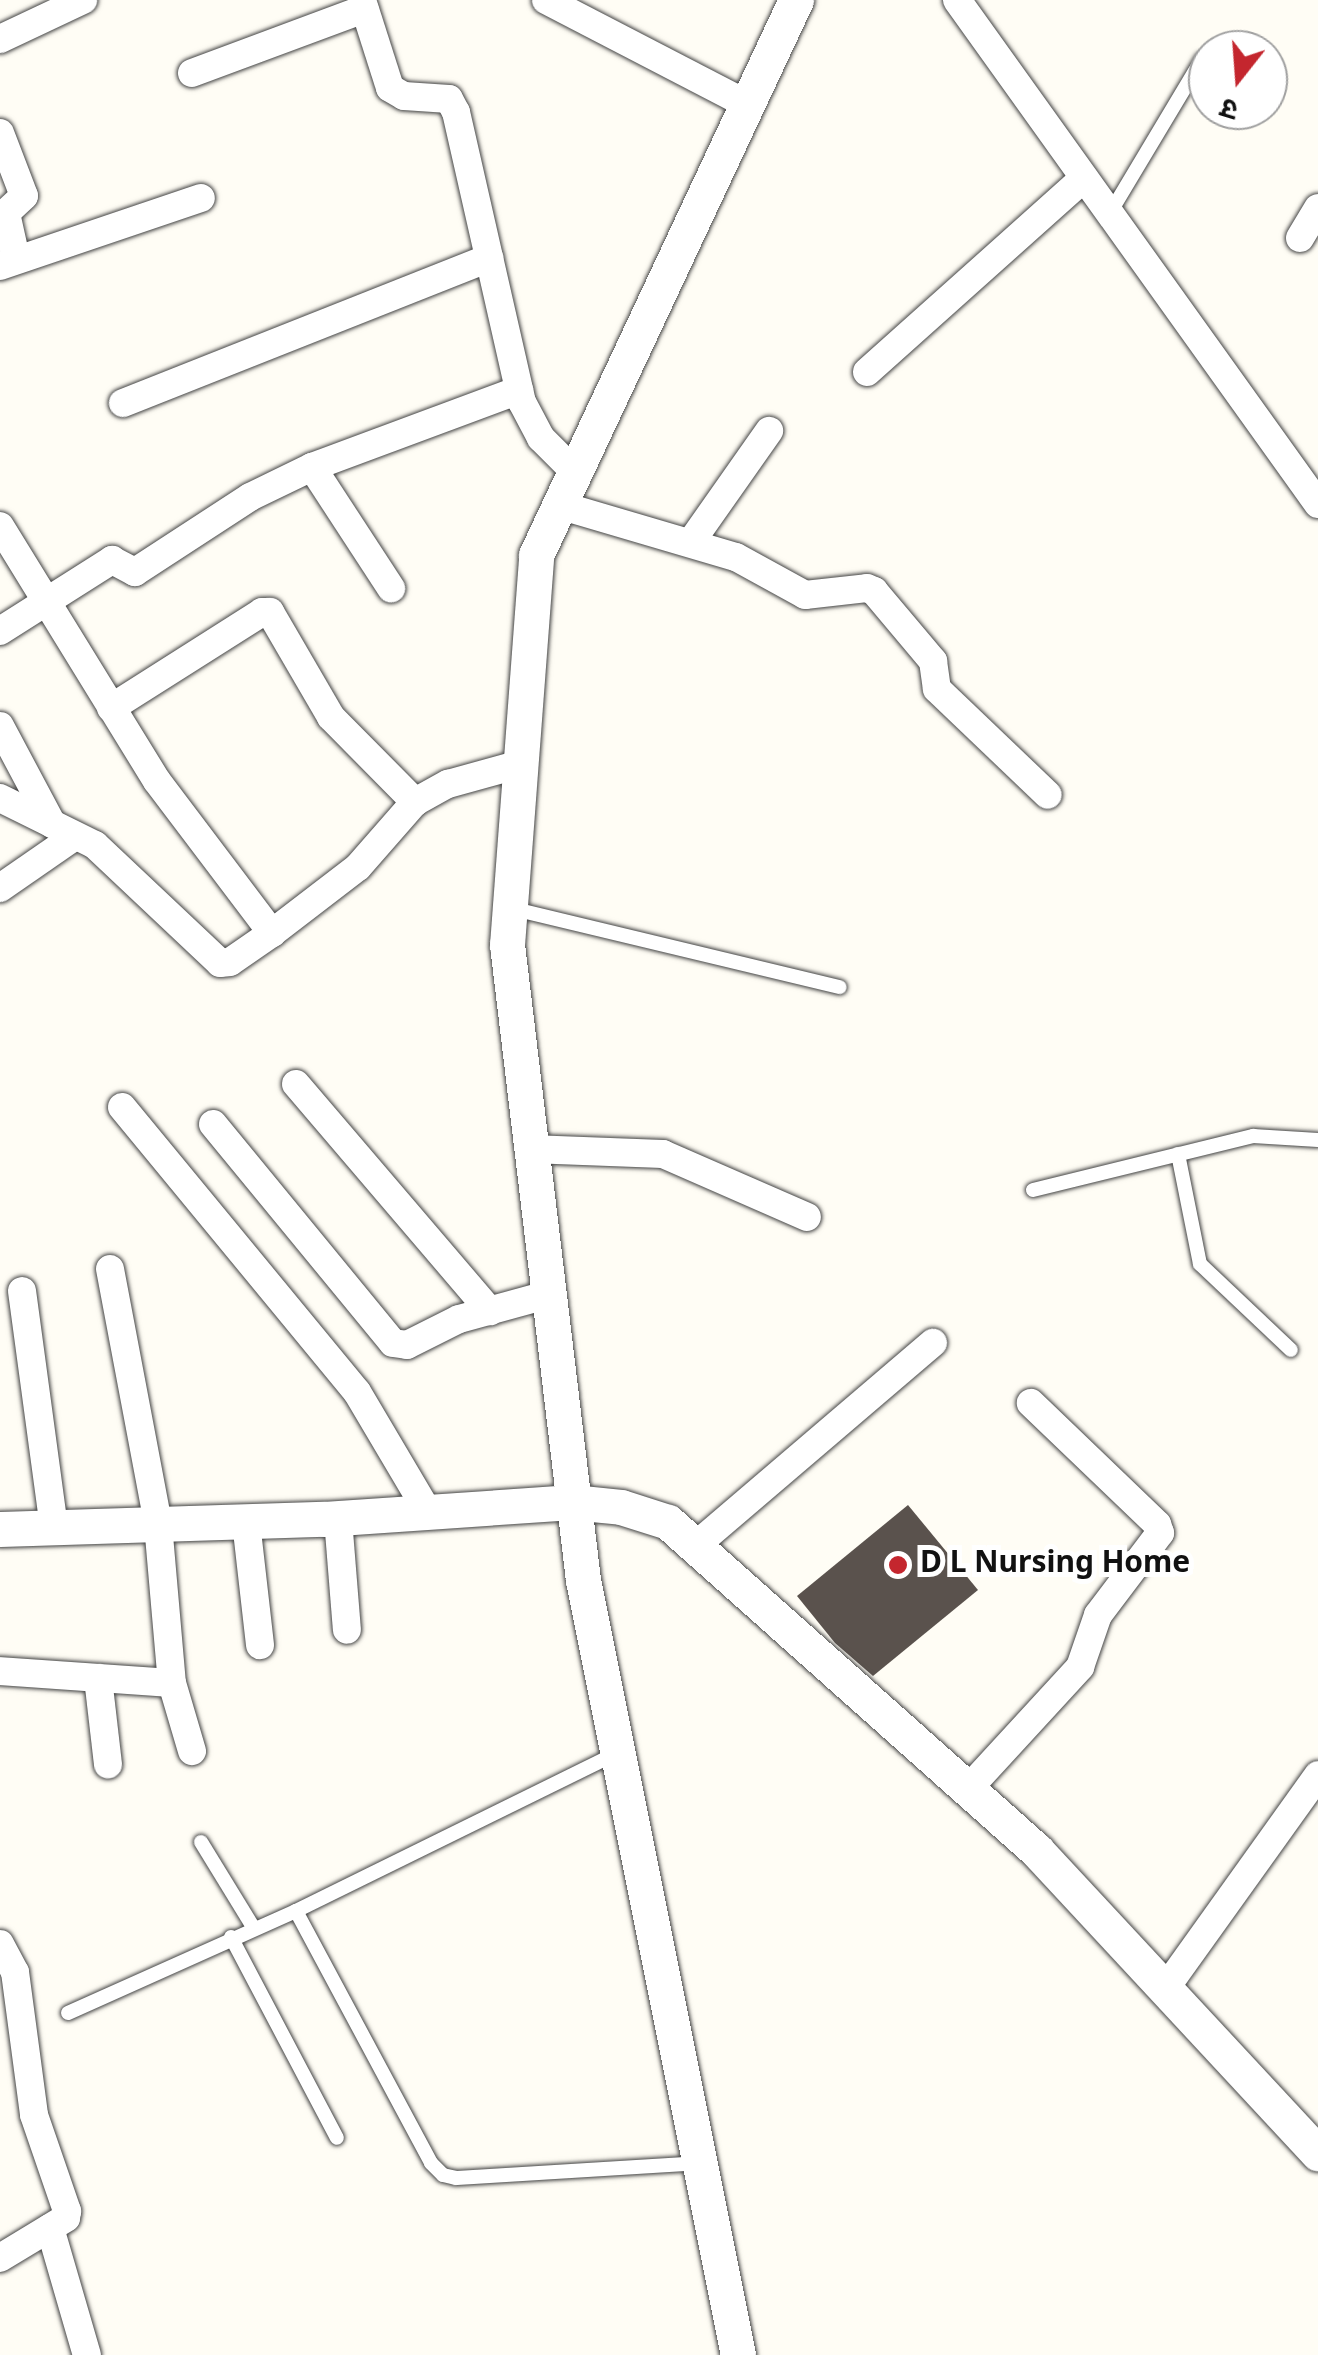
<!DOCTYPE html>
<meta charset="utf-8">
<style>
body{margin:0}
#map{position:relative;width:1318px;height:2355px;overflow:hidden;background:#fffdf5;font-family:Georgia,"Noto Sans Devanagari",serif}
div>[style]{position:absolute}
.building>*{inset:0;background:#5a524d}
.roads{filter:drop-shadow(0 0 2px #444) drop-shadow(0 0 2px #444)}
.service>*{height:14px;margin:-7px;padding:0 7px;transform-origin:7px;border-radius:7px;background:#fff}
.minor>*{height:28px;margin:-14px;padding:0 14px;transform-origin:14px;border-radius:14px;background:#fff}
.tertiary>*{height:35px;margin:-17.5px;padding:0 17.5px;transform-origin:17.5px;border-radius:17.5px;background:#fff}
.dots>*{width:28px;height:28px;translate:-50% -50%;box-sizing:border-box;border:5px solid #fff;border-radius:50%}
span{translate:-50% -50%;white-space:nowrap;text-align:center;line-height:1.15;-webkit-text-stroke:10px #fff;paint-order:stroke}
.poi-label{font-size:30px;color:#111;font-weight:700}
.left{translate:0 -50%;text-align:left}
.north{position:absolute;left:1188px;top:30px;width:100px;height:100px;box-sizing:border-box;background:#fff;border:2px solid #a0a0a0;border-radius:50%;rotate:197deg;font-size:28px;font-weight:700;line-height:40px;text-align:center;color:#111}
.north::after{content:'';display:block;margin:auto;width:35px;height:45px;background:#c4262e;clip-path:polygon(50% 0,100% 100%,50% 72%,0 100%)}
</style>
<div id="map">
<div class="building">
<i style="clip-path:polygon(908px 1505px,978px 1590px,873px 1676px,835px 1643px,797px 1596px)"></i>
</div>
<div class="roads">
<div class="service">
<i style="left:1110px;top:213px;width:179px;rotate:-59.1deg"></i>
<i style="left:510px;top:908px;width:339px;rotate:13.5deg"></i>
<i style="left:1178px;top:1154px;width:112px;rotate:78.7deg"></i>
<i style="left:1200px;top:1264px;width:125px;rotate:43.4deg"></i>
<i style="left:1033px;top:1190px;width:227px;rotate:-13.8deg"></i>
<i style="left:1253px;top:1136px;width:65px;rotate:3.5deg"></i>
<i style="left:201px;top:1842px;width:100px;rotate:58.5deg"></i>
<i style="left:296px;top:1911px;width:286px;rotate:61.8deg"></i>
<i style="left:431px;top:2163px;width:17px;rotate:45deg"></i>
<i style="left:443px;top:2175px;width:13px;rotate:13deg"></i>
<i style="left:456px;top:2178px;width:243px;rotate:-3.5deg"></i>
<i style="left:231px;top:1937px;width:227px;rotate:62.2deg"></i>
<i style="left:68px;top:2013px;width:250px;rotate:-24.1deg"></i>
<i style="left:296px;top:1911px;width:358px;rotate:-26.2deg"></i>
</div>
<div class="minor">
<i style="left:362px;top:0;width:92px;rotate:72.3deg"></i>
<i style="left:390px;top:88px;width:16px;rotate:30deg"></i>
<i style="left:404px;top:96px;width:45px;rotate:3.8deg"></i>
<i style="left:449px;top:99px;width:15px;rotate:62deg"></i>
<i style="left:456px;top:112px;width:297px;rotate:77.2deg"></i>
<i style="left:522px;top:402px;width:41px;rotate:62.2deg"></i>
<i style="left:541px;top:438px;width:48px;rotate:45deg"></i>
<i style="left:546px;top:0;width:226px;rotate:27.4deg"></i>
<i style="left:957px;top:0;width:620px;rotate:54.39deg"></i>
<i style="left:0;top:39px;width:92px;rotate:-25.2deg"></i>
<i style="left:192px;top:73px;width:184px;rotate:-20.4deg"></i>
<i style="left:0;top:133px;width:67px;rotate:69.1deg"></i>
<i style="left:24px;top:196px;width:25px;rotate:137deg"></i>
<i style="left:6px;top:213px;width:46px;rotate:77.5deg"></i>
<i style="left:1300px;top:238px;width:35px;rotate:-59deg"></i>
<i style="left:0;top:266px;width:212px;rotate:-18.7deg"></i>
<i style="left:867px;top:372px;width:291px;rotate:-41.8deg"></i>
<i style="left:123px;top:403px;width:394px;rotate:-21.6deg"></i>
<i style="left:312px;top:467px;width:145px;rotate:56.9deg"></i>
<i style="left:559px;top:505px;width:184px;rotate:16.4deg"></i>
<i style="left:736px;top:557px;width:79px;rotate:28.8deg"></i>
<i style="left:805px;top:595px;width:62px;rotate:-6.4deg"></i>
<i style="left:867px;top:588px;width:8px;rotate:23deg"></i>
<i style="left:874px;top:591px;width:92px;rotate:49.9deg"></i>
<i style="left:933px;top:661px;width:28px;rotate:82deg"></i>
<i style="left:937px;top:689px;width:153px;rotate:43.7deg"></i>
<i style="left:0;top:526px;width:299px;rotate:58.4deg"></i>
<i style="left:157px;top:781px;width:191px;rotate:52.9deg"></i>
<i style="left:691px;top:542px;width:136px;rotate:-54.9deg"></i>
<i style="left:0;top:631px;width:133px;rotate:-32.4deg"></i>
<i style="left:112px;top:560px;width:26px;rotate:28deg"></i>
<i style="left:135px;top:572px;width:137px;rotate:-33.1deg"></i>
<i style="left:250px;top:497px;width:69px;rotate:-25.8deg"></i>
<i style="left:312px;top:467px;width:221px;rotate:-20.4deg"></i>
<i style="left:111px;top:708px;width:179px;rotate:-32.4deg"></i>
<i style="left:262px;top:612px;width:8px"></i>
<i style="left:270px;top:612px;width:121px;rotate:59.8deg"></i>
<i style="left:331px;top:717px;width:120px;rotate:45.3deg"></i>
<i style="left:0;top:726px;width:111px;rotate:62deg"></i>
<i style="left:0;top:798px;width:106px;rotate:26.3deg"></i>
<i style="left:95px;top:845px;width:172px;rotate:43.3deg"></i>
<i style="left:220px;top:963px;width:10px;rotate:-6deg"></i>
<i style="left:230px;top:962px;width:51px;rotate:-34.6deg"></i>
<i style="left:272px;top:933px;width:108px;rotate:-37.5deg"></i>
<i style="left:358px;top:867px;width:86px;rotate:-48.8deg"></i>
<i style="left:415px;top:802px;width:38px;rotate:-29deg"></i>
<i style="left:448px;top:784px;width:75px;rotate:-15.5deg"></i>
<i style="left:0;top:888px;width:91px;rotate:-34.7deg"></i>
<i style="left:296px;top:1084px;width:299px;rotate:49.5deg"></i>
<i style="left:122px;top:1107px;width:369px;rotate:50.5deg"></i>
<i style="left:357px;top:1392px;width:139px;rotate:59.4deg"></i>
<i style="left:213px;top:1124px;width:283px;rotate:50.6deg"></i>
<i style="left:393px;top:1343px;width:14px;rotate:8deg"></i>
<i style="left:407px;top:1345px;width:58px;rotate:-26.6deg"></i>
<i style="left:459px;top:1319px;width:91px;rotate:-15.3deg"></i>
<i style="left:530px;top:1149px;width:133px;rotate:2.2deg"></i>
<i style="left:663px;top:1154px;width:157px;rotate:23.6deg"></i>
<i style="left:110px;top:1269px;width:259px;rotate:79.3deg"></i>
<i style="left:158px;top:1524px;width:160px;rotate:85deg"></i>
<i style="left:172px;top:1683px;width:71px;rotate:73.6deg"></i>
<i style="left:22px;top:1291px;width:238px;rotate:82.3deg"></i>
<i style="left:338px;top:1519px;width:111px;rotate:85.4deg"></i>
<i style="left:246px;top:1522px;width:124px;rotate:83.5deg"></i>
<i style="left:695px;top:1546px;width:313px;rotate:-40.5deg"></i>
<i style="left:0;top:1671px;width:172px;rotate:4deg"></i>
<i style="left:98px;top:1678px;width:87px;rotate:83.4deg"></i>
<i style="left:968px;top:1789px;width:166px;rotate:-47.4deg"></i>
<i style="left:1080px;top:1667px;width:55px;rotate:-70.9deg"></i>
<i style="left:1098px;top:1615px;width:103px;rotate:-52.9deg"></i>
<i style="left:1160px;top:1533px;width:9px;rotate:-108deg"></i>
<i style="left:1157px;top:1524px;width:175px;rotate:-136.2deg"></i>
<i style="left:0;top:1944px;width:32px;rotate:62deg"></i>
<i style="left:15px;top:1972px;width:144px;rotate:82.4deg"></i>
<i style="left:34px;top:2115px;width:102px;rotate:71deg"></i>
<i style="left:67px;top:2211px;width:7px;rotate:98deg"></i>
<i style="left:66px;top:2218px;width:77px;rotate:148.8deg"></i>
<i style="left:1165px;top:1989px;width:263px;rotate:-54.4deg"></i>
<i style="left:50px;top:2228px;width:132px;rotate:73.8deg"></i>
</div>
<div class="tertiary">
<i style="left:0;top:1529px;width:324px;rotate:-1.8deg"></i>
<i style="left:324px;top:1519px;width:249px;rotate:-3.9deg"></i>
<i style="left:572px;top:1502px;width:49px;rotate:5.8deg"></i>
<i style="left:621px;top:1507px;width:49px;rotate:17.7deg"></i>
<i style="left:668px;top:1522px;width:494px;rotate:41.7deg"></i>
<i style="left:1037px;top:1851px;width:413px;rotate:47.1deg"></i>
<i style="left:738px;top:2355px;width:790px;rotate:-101.31deg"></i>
<i style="left:583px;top:1580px;width:640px;rotate:-96.82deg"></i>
<i style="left:507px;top:945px;width:391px;rotate:-85.7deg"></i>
<i style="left:536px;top:555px;width:613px;rotate:-64.9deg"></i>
</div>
</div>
<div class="dots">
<i style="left:898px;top:1565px;background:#c4262e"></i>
</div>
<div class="poi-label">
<span class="left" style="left:920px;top:1565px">D L Nursing Home</span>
</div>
<div class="north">उ</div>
</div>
